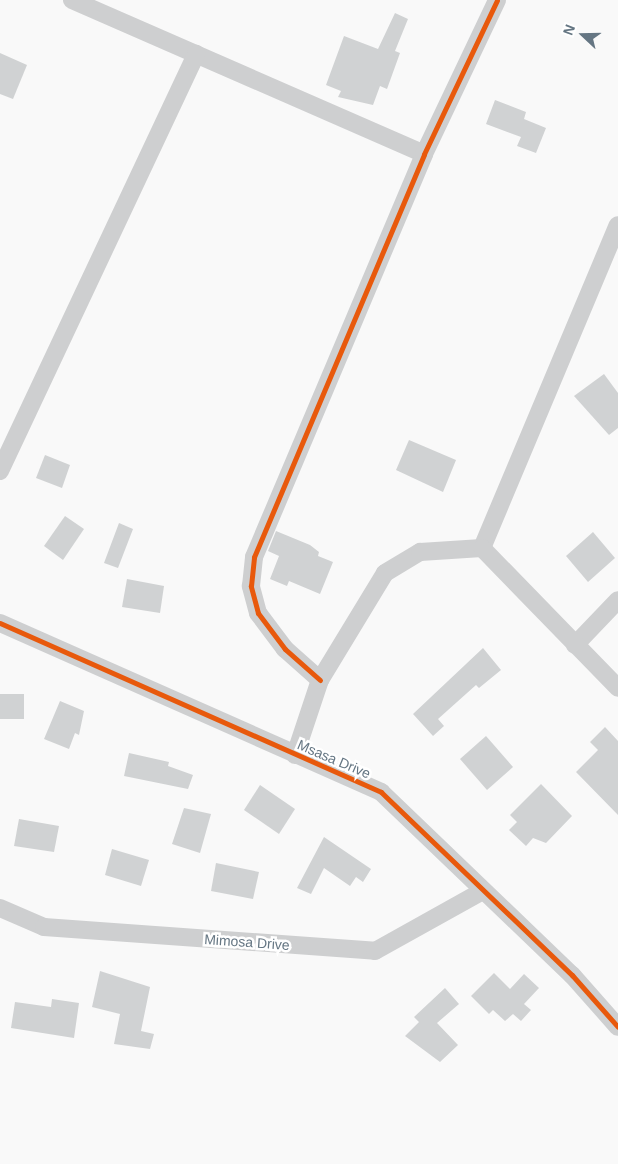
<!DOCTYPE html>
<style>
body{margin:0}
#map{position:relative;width:618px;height:1164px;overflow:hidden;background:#f9f9f9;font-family:Arial,sans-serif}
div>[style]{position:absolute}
.building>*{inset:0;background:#d0d2d3}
.minor>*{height:18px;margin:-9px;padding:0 9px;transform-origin:9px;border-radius:9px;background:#cecfd0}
.cycleway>*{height:5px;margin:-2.5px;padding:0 2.5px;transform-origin:2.5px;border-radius:2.5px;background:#e8590c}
span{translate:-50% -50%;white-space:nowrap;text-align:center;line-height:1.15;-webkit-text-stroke:5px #fff;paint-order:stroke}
.street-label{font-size:14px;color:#657683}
.north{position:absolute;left:558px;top:10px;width:50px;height:50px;-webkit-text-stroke:4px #fff;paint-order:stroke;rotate:291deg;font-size:14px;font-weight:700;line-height:20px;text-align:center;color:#657683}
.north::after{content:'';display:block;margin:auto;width:18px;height:22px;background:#657683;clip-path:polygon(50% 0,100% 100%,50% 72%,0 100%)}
</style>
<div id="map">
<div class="building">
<i style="clip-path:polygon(395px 13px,408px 19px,395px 51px,400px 53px,387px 89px,380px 86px,373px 105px,338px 97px,341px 91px,326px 85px,344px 36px,378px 49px)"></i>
<i style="clip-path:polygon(0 53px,27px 65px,13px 99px,0 94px)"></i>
<i style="clip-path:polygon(495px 100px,526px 112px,524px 119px,546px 128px,536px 153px,517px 146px,521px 137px,486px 124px)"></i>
<i style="clip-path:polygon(604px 374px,618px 393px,618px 428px,609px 435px,574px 396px)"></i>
<i style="clip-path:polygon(409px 440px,456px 460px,443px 492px,396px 470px)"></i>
<i style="clip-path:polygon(45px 455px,70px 465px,62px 488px,36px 478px)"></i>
<i style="clip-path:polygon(65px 516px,84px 529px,63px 560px,44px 546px)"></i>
<i style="clip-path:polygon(119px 523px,133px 529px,118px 568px,104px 563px)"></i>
<i style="clip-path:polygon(276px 531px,310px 545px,319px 552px,318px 556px,333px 562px,320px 594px,289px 581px,287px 586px,270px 579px,279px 556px,268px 551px)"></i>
<i style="clip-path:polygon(593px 532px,615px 558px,588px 582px,566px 556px)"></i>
<i style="clip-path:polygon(127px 579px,164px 586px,160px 613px,122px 607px)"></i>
<i style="clip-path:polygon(483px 648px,501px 670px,479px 688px,476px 685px,438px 719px,444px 726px,433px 736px,413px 714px)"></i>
<i style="clip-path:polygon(0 694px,24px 694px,24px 719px,0 719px)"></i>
<i style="clip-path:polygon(60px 701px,84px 711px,79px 735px,75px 733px,69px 749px,44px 739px)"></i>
<i style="clip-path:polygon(605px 727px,618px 741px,618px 815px,576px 772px,598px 750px,590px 742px)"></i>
<i style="clip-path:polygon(486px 736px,513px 767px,487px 790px,460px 759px)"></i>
<i style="clip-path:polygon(129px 753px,169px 762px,168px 766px,193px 775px,188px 789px,124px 776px)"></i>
<i style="clip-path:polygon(541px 784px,572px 816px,546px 843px,533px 838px,526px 846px,509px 830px,517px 822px,510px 815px)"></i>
<i style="clip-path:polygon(260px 785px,295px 809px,279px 834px,244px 810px)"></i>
<i style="clip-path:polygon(184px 808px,211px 814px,200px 853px,172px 844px)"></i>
<i style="clip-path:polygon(19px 819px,59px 826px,54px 852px,14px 846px)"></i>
<i style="clip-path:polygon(324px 837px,371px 869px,363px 882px,356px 877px,350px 886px,324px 868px,311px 894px,297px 888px)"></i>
<i style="clip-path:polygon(112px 849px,149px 860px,141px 886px,105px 875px)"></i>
<i style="clip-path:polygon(216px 863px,259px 872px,253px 899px,211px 891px)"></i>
<i style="clip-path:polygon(100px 971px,150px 987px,141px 1031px,154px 1034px,150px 1049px,114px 1044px,120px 1014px,92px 1007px)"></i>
<i style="clip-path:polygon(494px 973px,510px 989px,524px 974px,539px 988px,524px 1004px,531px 1010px,521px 1021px,513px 1014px,505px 1021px,493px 1010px,489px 1014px,471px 996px)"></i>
<i style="clip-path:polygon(445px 988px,459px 1004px,437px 1023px,458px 1045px,440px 1062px,405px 1036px,419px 1022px,414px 1017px)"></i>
<i style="clip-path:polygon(52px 999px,79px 1003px,74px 1038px,11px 1028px,15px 1002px,51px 1007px)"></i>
</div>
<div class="minor">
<i style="left:72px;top:0;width:384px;rotate:23.6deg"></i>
<i style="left:0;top:471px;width:461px;rotate:-64.8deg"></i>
<i style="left:482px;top:548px;width:350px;rotate:-67.2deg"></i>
<i style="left:0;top:623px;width:417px;rotate:23.9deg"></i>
<i style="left:381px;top:792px;width:265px;rotate:43.8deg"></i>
<i style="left:572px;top:975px;width:69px;rotate:48.5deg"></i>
<i style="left:575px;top:645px;width:62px;rotate:-46.3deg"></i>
<i style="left:320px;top:680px;width:47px;rotate:-138.5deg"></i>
<i style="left:285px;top:649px;width:45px;rotate:-126.9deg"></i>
<i style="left:258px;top:613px;width:28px;rotate:-105deg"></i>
<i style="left:251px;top:586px;width:29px;rotate:-84deg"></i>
<i style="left:254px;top:557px;width:437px;rotate:-67.1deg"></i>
<i style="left:424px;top:154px;width:170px;rotate:-64.6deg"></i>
<i style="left:295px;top:755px;width:79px;rotate:-71.6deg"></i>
<i style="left:320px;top:680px;width:125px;rotate:-58.7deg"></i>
<i style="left:385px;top:573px;width:41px;rotate:-31deg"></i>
<i style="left:420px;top:552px;width:62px;rotate:-3.7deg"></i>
<i style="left:482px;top:548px;width:195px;rotate:45.8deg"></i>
<i style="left:0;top:908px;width:48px;rotate:23.4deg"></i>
<i style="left:44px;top:927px;width:332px;rotate:4.1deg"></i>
<i style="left:375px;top:951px;width:124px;rotate:-29.1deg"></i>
</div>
<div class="cycleway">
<i style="left:0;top:623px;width:417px;rotate:23.9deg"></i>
<i style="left:381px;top:792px;width:265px;rotate:43.8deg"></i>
<i style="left:572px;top:975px;width:69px;rotate:48.5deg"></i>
<i style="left:320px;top:680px;width:47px;rotate:-138.5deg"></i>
<i style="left:285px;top:649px;width:45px;rotate:-126.9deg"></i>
<i style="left:258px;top:613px;width:28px;rotate:-105deg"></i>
<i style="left:251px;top:586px;width:29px;rotate:-84deg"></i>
<i style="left:254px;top:557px;width:437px;rotate:-67.1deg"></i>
<i style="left:424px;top:154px;width:170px;rotate:-64.6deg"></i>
</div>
<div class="street-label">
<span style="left:334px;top:759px;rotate:23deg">Msasa Drive</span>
<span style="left:247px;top:942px;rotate:4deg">Mimosa Drive</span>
</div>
<div class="north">N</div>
</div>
